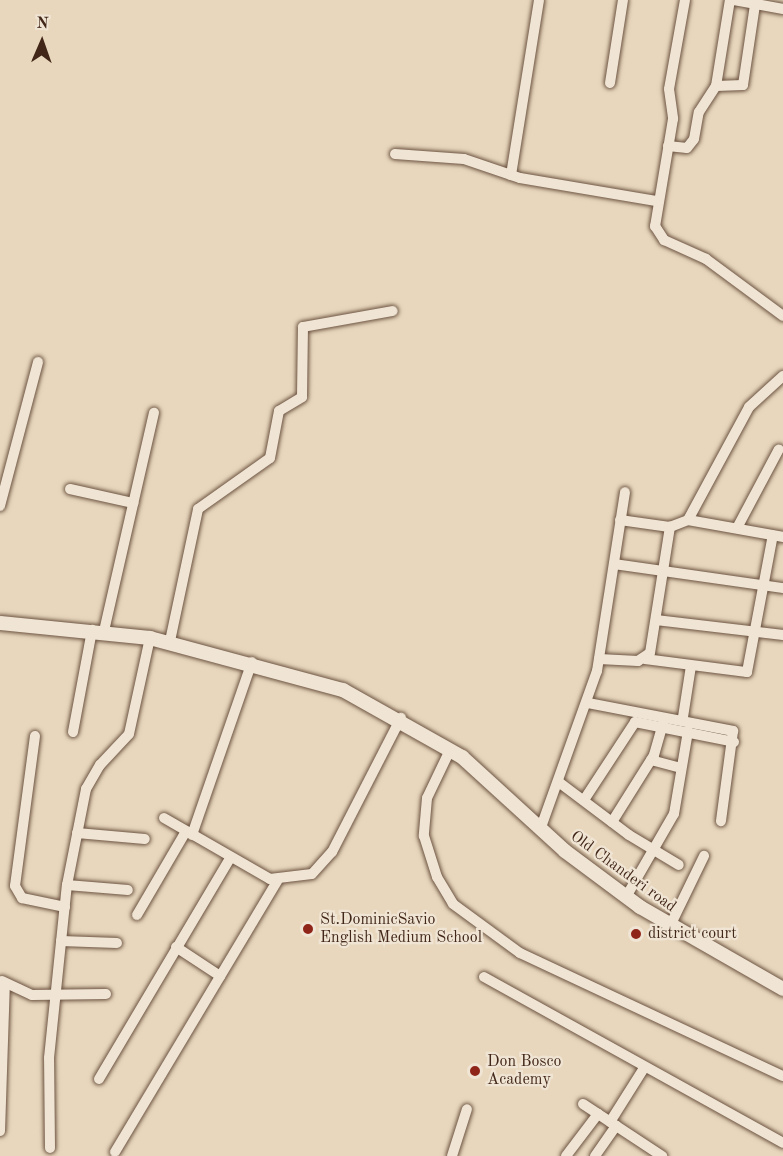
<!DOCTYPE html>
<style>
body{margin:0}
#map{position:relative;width:783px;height:1156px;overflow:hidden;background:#e8d7bd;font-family:"Old Standard TT",serif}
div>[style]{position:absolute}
.roads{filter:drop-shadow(0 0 2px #6c5341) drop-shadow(0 0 2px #6c5341)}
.street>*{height:10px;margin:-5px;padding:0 5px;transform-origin:5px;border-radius:5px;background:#f0e5d4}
.secondary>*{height:14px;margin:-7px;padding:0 7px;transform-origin:7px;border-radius:7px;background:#f0e5d4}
.dots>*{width:16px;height:16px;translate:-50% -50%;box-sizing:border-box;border:3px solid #f0e5d4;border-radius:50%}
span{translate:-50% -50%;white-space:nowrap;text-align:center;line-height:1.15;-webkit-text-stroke:4.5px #f0e5d4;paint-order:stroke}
.street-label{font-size:16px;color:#422718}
.poi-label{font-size:16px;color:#422718}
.left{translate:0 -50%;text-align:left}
.north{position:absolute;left:12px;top:12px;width:60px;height:60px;-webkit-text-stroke:4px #f0e5d4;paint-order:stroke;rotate:2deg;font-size:16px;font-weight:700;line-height:24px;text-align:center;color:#422718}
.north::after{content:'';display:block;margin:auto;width:21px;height:27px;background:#422718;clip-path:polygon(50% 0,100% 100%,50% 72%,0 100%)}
</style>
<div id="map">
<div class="roads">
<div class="street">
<i style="left:685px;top:0;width:90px;rotate:100.2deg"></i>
<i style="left:669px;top:89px;width:30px;rotate:82deg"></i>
<i style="left:673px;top:119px;width:109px;rotate:99.5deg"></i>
<i style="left:655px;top:226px;width:17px;rotate:57deg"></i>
<i style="left:664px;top:240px;width:46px;rotate:24.3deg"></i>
<i style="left:706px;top:259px;width:96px;rotate:36.5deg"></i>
<i style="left:734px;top:0;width:50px;rotate:10.4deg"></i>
<i style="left:610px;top:83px;width:84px;rotate:-81.1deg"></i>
<i style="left:716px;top:86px;width:27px;rotate:-2deg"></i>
<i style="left:743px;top:85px;width:81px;rotate:-81.5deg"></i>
<i style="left:668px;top:146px;width:19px;rotate:6deg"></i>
<i style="left:687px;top:148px;width:11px;rotate:-52deg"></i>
<i style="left:694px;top:139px;width:27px;rotate:-80deg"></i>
<i style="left:699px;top:112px;width:31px;rotate:-57deg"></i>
<i style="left:716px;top:86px;width:87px;rotate:-80.8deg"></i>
<i style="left:395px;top:154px;width:69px;rotate:4.1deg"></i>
<i style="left:464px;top:159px;width:59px;rotate:18.7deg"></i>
<i style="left:520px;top:178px;width:138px;rotate:9.6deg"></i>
<i style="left:511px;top:175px;width:177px;rotate:-80.9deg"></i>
<i style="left:70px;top:489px;width:65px;rotate:12.5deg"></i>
<i style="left:0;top:506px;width:149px;rotate:-75.2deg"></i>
<i style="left:620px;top:520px;width:50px;rotate:8deg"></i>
<i style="left:670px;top:527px;width:19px;rotate:-21deg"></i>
<i style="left:688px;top:520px;width:128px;rotate:-61.6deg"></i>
<i style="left:749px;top:407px;width:46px;rotate:-42.4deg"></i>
<i style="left:688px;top:520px;width:97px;rotate:10.1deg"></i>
<i style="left:737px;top:528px;width:89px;rotate:-62deg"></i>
<i style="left:614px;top:564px;width:171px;rotate:8.1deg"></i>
<i style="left:656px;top:620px;width:128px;rotate:6.7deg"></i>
<i style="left:104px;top:631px;width:224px;rotate:-77.1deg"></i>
<i style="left:170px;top:641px;width:135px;rotate:-78deg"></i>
<i style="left:198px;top:509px;width:88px;rotate:-35.3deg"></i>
<i style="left:270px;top:458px;width:48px;rotate:-79.2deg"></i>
<i style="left:279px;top:411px;width:27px;rotate:-31deg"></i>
<i style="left:302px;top:397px;width:70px;rotate:-89.2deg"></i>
<i style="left:303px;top:327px;width:91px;rotate:-10.1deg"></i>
<i style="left:599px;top:659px;width:39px;rotate:3deg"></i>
<i style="left:638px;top:661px;width:14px;rotate:-34deg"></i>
<i style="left:650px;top:653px;width:128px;rotate:-81deg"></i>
<i style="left:645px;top:659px;width:103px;rotate:7.3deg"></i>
<i style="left:747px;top:672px;width:139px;rotate:-79.3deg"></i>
<i style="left:588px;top:703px;width:148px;rotate:10.9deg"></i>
<i style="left:733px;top:731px;width:91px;rotate:97.6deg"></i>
<i style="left:683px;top:717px;width:52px;rotate:-81.1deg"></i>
<i style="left:73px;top:732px;width:104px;rotate:-79.4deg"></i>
<i style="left:35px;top:736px;width:151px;rotate:97.6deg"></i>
<i style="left:15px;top:886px;width:14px;rotate:60deg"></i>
<i style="left:22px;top:898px;width:44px;rotate:11.8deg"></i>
<i style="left:450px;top:750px;width:53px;rotate:115.6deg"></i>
<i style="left:427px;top:798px;width:38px;rotate:95deg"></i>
<i style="left:424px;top:836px;width:43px;rotate:72.4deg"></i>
<i style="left:437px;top:877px;width:31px;rotate:59deg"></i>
<i style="left:453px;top:904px;width:83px;rotate:36.2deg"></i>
<i style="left:520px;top:953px;width:290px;rotate:25.1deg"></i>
<i style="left:651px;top:760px;width:31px;rotate:15deg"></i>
<i style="left:560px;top:783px;width:86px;rotate:37deg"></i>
<i style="left:629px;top:835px;width:58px;rotate:31deg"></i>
<i style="left:584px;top:800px;width:93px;rotate:-56.8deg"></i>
<i style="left:635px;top:722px;width:101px;rotate:11.4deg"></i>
<i style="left:164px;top:818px;width:122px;rotate:29.9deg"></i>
<i style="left:270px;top:879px;width:42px;rotate:-6.8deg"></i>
<i style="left:312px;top:874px;width:30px;rotate:-48deg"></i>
<i style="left:332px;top:852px;width:151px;rotate:-62.8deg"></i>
<i style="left:612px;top:822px;width:79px;rotate:-57.9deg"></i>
<i style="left:654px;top:755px;width:37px;rotate:-74deg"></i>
<i style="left:540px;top:830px;width:169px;rotate:-70.3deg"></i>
<i style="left:597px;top:671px;width:181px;rotate:-81.1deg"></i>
<i style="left:77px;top:833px;width:68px;rotate:5deg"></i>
<i style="left:192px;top:835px;width:183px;rotate:-70.9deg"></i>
<i style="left:67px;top:885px;width:61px;rotate:4.7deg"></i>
<i style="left:626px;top:897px;width:96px;rotate:-60deg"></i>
<i style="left:674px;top:814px;width:84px;rotate:-80.4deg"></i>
<i style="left:137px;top:915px;width:97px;rotate:-59.7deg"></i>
<i style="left:670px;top:926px;width:78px;rotate:-64.1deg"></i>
<i style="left:61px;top:941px;width:56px;rotate:2deg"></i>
<i style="left:176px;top:947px;width:53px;rotate:33.4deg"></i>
<i style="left:484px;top:977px;width:342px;rotate:29deg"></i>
<i style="left:2px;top:981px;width:33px;rotate:25deg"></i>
<i style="left:32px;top:995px;width:74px;rotate:-0.8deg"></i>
<i style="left:99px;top:1079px;width:257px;rotate:-59.3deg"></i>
<i style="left:583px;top:1104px;width:95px;rotate:33.4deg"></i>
<i style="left:610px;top:1122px;width:64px;rotate:-57.8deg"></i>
<i style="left:0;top:1131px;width:148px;rotate:-88.1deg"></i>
<i style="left:50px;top:1148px;width:90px;rotate:-90.6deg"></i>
<i style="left:49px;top:1058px;width:174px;rotate:-84.1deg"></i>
<i style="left:67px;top:885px;width:98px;rotate:-78.8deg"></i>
<i style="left:86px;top:789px;width:28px;rotate:-60deg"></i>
<i style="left:100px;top:765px;width:42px;rotate:-46.9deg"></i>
<i style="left:129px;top:734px;width:98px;rotate:-77.7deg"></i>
<i style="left:115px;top:1152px;width:317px;rotate:-59.1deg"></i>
<i style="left:452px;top:1156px;width:49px;rotate:-72.3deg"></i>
<i style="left:566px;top:1156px;width:53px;rotate:-52.7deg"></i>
<i style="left:595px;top:1156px;width:37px;rotate:-55deg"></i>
</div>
<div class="secondary">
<i style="left:0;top:623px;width:151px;rotate:5.7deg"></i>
<i style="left:150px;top:638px;width:200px;rotate:15.1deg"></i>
<i style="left:343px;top:690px;width:137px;rotate:29.4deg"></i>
<i style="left:462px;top:757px;width:139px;rotate:42.4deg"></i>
<i style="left:565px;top:851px;width:94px;rotate:36.7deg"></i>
<i style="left:640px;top:907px;width:165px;rotate:29.8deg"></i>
</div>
</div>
<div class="dots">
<i style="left:308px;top:929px;background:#8f2418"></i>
<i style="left:636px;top:934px;background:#8f2418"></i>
<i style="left:475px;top:1071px;background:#8f2418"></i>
</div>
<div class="street-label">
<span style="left:623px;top:872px;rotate:36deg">Old Chanderi road</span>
</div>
<div class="poi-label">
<span class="left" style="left:320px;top:929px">St.DominicSavio<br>English Medium School</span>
<span class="left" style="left:648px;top:934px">district court</span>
<span class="left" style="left:487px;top:1071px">Don Bosco<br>Academy</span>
</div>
<div class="north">N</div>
</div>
